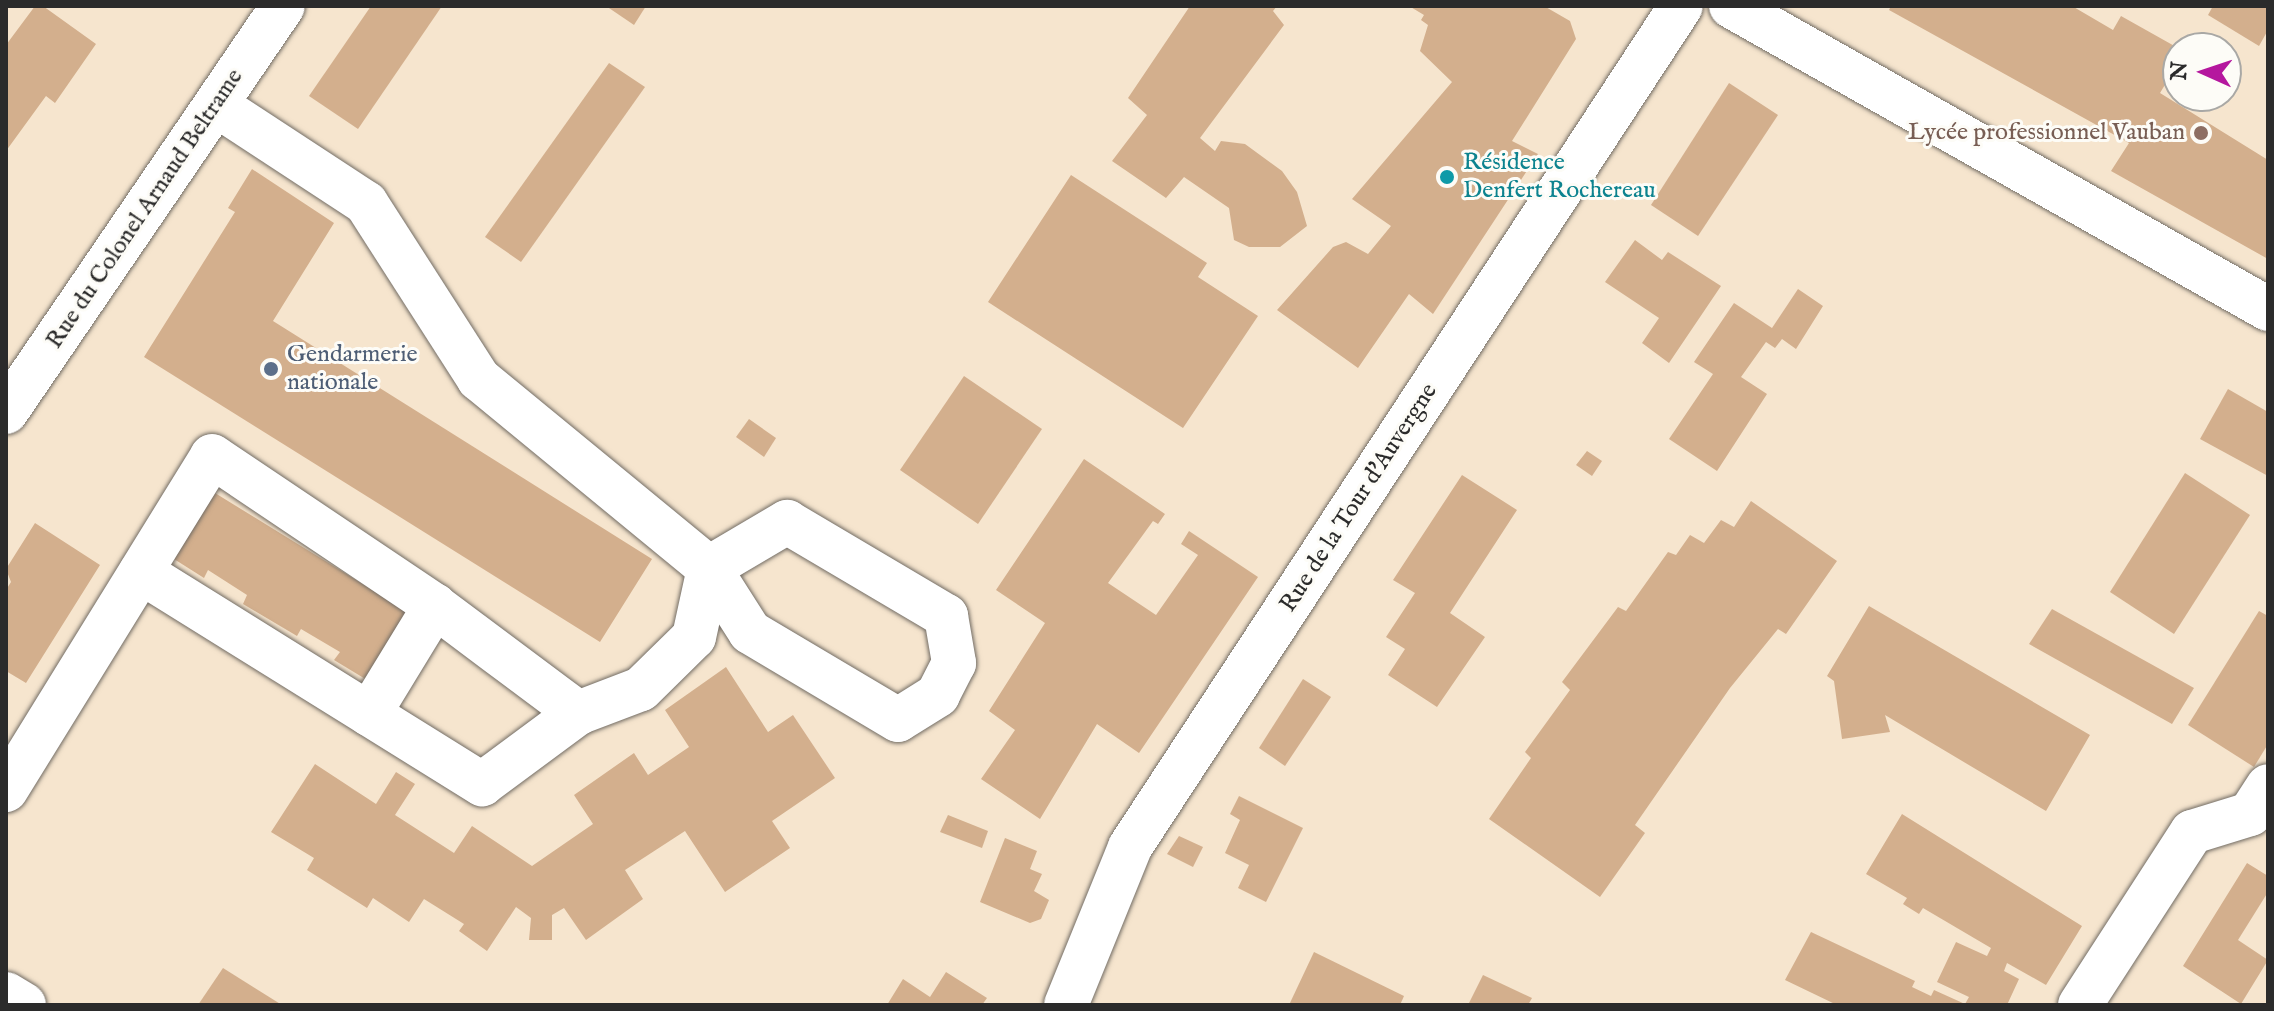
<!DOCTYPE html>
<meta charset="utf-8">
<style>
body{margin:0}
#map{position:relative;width:2274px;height:1011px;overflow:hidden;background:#f6e5ce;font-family:"IM FELL English",serif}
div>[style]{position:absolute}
.building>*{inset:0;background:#d3af8d}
.roads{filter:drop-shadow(0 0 2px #726c64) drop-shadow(0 0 2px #726c64)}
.minor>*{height:44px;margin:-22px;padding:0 22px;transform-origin:22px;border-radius:22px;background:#fff}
.dots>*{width:22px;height:22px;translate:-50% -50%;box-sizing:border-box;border:4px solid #fdfcf7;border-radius:50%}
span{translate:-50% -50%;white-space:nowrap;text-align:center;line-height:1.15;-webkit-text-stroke:6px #fdfcf7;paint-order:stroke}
.education-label{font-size:24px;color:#785e54}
.right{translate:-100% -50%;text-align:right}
.culture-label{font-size:24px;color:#0d838f}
.left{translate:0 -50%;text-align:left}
.street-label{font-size:24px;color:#2b2b2b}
.service-label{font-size:24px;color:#4e5e75}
.frame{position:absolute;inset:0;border:8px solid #2b2b2b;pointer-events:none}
.north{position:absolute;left:2162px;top:32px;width:80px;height:80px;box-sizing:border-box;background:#fdfcf7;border:2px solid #a9a8a5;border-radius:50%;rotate:273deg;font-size:22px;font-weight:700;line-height:32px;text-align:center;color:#2b2b2b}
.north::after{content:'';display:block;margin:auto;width:28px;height:36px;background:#b5179e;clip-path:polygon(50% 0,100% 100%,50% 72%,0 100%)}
</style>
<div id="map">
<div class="building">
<i style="clip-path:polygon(35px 6px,43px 6px,96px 44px,55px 103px,46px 96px,6px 151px,6px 45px)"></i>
<i style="clip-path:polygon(371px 6px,442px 6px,358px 129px,309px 96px)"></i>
<i style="clip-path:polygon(606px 6px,646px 6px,634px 25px)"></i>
<i style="clip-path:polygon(1190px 6px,1277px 6px,1273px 11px,1284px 25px,1200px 138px,1215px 151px,1221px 141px,1245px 144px,1282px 171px,1297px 192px,1307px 226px,1280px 247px,1249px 247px,1234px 240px,1229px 208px,1184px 177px,1166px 198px,1112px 161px,1147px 115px,1128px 98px)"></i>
<i style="clip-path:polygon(1409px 6px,1544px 6px,1570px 21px,1576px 39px,1512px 141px,1538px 154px,1433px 314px,1409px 294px,1358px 368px,1277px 310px,1333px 247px,1346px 242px,1368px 254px,1391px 226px,1352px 199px,1452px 82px,1420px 51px,1428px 25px,1421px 20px,1424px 15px)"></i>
<i style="clip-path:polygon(1891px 6px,2072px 6px,2113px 30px,2121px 16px,2178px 48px,2178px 63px,2160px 93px,2268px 160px,2268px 259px,2111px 171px,2129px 143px,1889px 10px)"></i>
<i style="clip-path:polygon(2213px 6px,2268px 6px,2268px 30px,2259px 46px,2208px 15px)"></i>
<i style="clip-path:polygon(609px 63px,645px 87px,521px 262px,485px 237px)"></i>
<i style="clip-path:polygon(1729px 83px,1778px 115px,1698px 236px,1651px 205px)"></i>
<i style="clip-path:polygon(252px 169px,334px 223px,273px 321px,652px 559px,600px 642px,144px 357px,235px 212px,228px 208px)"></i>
<i style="clip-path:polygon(1071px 175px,1207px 263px,1198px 277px,1258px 316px,1183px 428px,988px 302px)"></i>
<i style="clip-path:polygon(1635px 240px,1662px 260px,1668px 252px,1721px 286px,1669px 363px,1642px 343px,1659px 318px,1605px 282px)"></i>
<i style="clip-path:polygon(1798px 289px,1823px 306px,1796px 349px,1782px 339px,1775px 348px,1766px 342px,1741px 377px,1767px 394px,1717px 471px,1669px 439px,1713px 374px,1694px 362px,1734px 303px,1772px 328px)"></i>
<i style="clip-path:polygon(964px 376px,1042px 429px,978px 524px,900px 470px)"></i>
<i style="clip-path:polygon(2228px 389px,2268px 412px,2268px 476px,2200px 439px)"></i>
<i style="clip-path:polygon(749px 419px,776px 438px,764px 457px,736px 437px)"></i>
<i style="clip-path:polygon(1587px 451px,1602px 461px,1592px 476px,1576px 465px)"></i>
<i style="clip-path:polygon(1084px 459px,1165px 514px,1158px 524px,1153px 521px,1108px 583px,1156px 615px,1198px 555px,1181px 544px,1189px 531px,1258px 577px,1139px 753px,1097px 724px,1040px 819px,981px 779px,1015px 730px,989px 711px,1045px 623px,996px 590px)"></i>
<i style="clip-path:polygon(2185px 473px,2250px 515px,2174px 634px,2110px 592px)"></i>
<i style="clip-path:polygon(1462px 475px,1517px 510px,1450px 613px,1485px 637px,1437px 707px,1388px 675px,1405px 649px,1386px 637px,1415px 593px,1393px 580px)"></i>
<i style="clip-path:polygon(215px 493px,408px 612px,367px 680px,334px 660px,340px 652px,301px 629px,297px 636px,243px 604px,247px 595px,208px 570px,204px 578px,174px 559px)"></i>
<i style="clip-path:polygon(1751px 501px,1837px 561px,1786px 634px,1778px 629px,1730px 688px,1635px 825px,1645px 833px,1600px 897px,1489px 819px,1531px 758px,1525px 752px,1570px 690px,1562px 682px,1618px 607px,1626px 611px,1668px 552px,1676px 555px,1690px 535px,1704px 543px,1721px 520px,1734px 527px)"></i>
<i style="clip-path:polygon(35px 523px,100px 565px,26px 683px,6px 671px,6px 590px,11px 582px,6px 569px)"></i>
<i style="clip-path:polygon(1869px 606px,2090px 735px,2046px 811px,1885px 715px,1890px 732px,1842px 739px,1834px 681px,1827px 676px)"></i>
<i style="clip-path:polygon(2052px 609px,2194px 688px,2172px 724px,2029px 644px)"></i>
<i style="clip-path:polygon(2259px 611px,2268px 616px,2268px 744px,2254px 767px,2188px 725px)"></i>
<i style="clip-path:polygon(726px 667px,768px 732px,793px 715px,835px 778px,772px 821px,790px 848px,725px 892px,685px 831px,625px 870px,643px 899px,586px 940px,564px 908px,552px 915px,552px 940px,529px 940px,531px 918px,516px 907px,487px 951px,459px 931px,464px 924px,424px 899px,409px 922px,373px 898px,367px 908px,307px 870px,314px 858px,271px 832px,315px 764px,376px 804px,396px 772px,415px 784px,395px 815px,454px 853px,472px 826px,532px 866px,593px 824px,574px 795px,634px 753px,648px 775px,689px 747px,665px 710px)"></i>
<i style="clip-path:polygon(1303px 679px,1331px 697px,1285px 766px,1259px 748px)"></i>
<i style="clip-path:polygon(1239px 796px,1303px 828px,1266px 902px,1238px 888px,1249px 865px,1225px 853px,1240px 820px,1230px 814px)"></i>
<i style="clip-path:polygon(1902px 814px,2082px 926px,2046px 985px,2007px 963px,2004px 971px,2019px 979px,2007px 1005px,1837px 1005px,1785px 980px,1811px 932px,1915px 981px,1912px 987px,1931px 996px,1934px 990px,1965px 1004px,1969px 997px,1937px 982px,1956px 942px,1987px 956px,1991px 948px,1923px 908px,1919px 914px,1903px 904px,1907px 898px,1866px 874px)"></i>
<i style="clip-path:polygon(948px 815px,988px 831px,982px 848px,940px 832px)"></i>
<i style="clip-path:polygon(1179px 836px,1203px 847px,1193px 867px,1167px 854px)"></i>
<i style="clip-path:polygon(1005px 838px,1037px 851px,1030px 869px,1042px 874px,1034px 891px,1049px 900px,1041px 919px,1030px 923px,980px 902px)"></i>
<i style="clip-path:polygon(2247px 863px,2268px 876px,2268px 892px,2238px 940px,2268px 960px,2241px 1004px,2183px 966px)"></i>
<i style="clip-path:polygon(1314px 952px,1404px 996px,1400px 1005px,1289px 1005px)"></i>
<i style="clip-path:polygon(223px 968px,282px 1005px,198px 1005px)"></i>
<i style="clip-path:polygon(946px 972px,987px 998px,982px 1005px,887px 1005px,903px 979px,930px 997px)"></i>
<i style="clip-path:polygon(1483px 975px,1532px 998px,1528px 1005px,1468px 1005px)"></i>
</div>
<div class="roads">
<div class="minor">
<i style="left:1731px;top:6px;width:617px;rotate:29.43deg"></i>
<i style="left:6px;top:412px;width:491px;rotate:-55.7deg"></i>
<i style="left:787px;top:522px;width:185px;rotate:30.6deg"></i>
<i style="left:946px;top:616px;width:48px;rotate:80.3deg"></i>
<i style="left:954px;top:663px;width:36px;rotate:117deg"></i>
<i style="left:938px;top:695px;width:47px;rotate:148deg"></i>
<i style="left:898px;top:720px;width:172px;rotate:-149.3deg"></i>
<i style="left:750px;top:632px;width:76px;rotate:-122.6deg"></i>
<i style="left:709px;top:568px;width:91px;rotate:-30.5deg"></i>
<i style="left:141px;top:572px;width:402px;rotate:31.9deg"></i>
<i style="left:482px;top:784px;width:119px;rotate:-36.5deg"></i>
<i style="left:369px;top:714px;width:127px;rotate:-58.6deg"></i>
<i style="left:6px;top:790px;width:392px;rotate:-58.3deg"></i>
<i style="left:212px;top:456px;width:269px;rotate:33.9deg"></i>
<i style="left:435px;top:606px;width:179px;rotate:36.8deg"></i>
<i style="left:578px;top:713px;width:67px;rotate:-20.9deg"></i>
<i style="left:641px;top:689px;width:74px;rotate:-44.5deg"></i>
<i style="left:694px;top:637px;width:71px;rotate:-77.7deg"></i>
<i style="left:709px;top:568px;width:298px;rotate:-140.6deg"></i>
<i style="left:479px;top:379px;width:209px;rotate:-122.7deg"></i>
<i style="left:366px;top:203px;width:179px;rotate:-146.8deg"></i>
<i style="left:6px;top:994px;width:21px;rotate:31deg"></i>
<i style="left:1066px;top:1005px;width:170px;rotate:-67.9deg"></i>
<i style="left:1130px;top:847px;width:1005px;rotate:-56.77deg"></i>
<i style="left:2080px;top:1005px;width:206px;rotate:-57.1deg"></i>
<i style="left:2192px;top:832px;width:61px;rotate:-17.2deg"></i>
<i style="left:2250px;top:814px;width:33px;rotate:-57deg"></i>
</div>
</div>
<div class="dots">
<i style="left:2201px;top:133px;background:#8d6e63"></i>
<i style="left:1447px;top:177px;background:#0f9aa8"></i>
<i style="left:271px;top:369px;background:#5c6f8a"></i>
</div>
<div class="education-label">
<span class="right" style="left:2185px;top:133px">Lycée professionnel Vauban</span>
</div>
<div class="culture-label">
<span class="left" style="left:1463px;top:177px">Résidence<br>Denfert Rochereau</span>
</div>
<div class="street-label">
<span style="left:145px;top:209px;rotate:-56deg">Rue du Colonel Arnaud Beltrame</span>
<span style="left:1359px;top:498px;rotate:-57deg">Rue de la Tour d'Auvergne</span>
</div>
<div class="service-label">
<span class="left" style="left:287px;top:369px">Gendarmerie<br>nationale</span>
</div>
<div class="frame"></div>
<div class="north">N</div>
</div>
